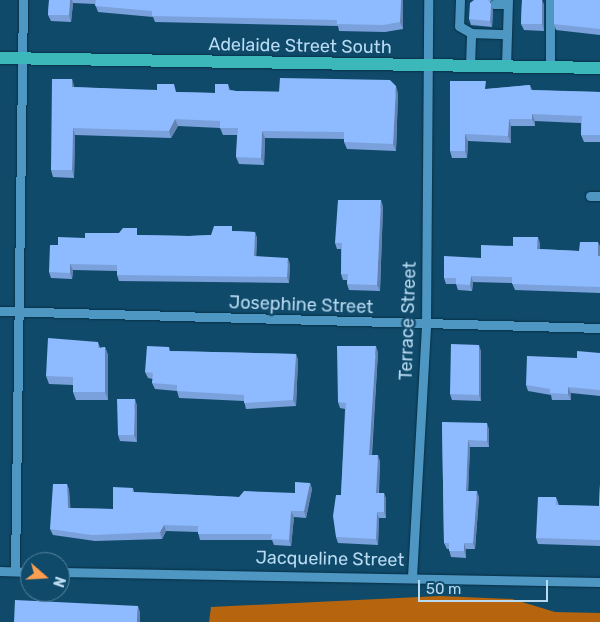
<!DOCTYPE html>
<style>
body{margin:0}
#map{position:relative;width:600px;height:622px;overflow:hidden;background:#104a6a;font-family:Rubik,sans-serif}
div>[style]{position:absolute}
.forest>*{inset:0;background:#b6640d}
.roads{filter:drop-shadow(0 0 1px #072f45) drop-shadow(0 0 1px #072f45)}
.minor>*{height:9px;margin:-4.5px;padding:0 4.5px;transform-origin:4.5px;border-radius:4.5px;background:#4f97c3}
.major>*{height:12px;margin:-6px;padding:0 6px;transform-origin:6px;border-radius:6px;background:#3cb8ba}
.wall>*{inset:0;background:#7aa1db}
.shaded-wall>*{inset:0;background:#6383b2}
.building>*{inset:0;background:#8ebbff}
span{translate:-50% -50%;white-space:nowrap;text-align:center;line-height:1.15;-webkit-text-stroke:5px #104a6a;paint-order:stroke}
.street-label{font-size:18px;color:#b8dbf2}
.north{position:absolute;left:20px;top:552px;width:50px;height:50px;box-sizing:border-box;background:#104a6a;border:1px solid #5384a0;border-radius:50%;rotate:109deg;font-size:14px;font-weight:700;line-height:20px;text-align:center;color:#b8dbf2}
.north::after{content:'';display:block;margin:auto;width:18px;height:22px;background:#fb9e50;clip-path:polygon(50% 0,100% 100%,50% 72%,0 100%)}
.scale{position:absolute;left:418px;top:580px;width:130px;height:22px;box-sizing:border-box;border:2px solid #b8dbf2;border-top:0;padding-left:6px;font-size:15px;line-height:18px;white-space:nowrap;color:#b8dbf2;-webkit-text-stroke:4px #104a6a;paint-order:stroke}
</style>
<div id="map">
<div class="forest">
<i style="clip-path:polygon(440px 596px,512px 599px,555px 612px,600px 613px,600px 622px,209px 622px,211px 607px)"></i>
</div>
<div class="roads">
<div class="minor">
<i style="left:460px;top:0;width:26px;rotate:92deg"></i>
<i style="left:459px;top:26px;width:14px;rotate:30deg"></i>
<i style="left:471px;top:33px;width:36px;rotate:2deg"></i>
<i style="left:550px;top:0;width:67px;rotate:90deg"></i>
<i style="left:494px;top:4px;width:13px"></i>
<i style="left:470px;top:66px;width:33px;rotate:-88deg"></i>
<i style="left:506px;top:67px;width:67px;rotate:-88.3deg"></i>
<i style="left:590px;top:196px;width:10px"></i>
<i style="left:0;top:311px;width:600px;rotate:1.62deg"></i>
<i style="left:0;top:571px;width:30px;rotate:2deg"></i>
<i style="left:15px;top:571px;width:571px;rotate:-89.2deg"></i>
<i style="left:60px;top:572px;width:540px;rotate:1.06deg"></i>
<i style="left:412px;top:577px;width:252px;rotate:-86.8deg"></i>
<i style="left:426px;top:325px;width:325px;rotate:-89.6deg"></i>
</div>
<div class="major">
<i style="left:0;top:58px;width:600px;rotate:0.95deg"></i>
</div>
</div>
<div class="wall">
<i style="clip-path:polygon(49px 0,403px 0,403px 29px,385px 32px,339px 31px,338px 26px,155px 22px,153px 17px,98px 12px,95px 4px,73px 3px,71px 22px,51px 21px,48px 15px)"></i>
<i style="clip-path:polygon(474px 0,492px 0,490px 2px,493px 10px,492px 27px,471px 25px,469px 19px)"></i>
<i style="clip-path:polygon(522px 0,542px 0,544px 5px,544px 31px,524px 30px,521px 24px)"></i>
<i style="clip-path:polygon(600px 0,600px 35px,556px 30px,554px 24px)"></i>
<i style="clip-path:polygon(72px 79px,74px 87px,177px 92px,215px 93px,228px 84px,230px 90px,236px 91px,398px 93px,396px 151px,347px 149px,344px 142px,344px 139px,265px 138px,264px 165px,239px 164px,236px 157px,237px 135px,223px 135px,220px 128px,178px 126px,171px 138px,75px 135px,74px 178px,53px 177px,51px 170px)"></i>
<i style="clip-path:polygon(530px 85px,532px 90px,600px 92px,600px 142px,584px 142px,581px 135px,581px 123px,535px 121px,535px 126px,511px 126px,511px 143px,468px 141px,467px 158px,452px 158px,450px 151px,488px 89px)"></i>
<i style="clip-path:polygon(383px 206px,380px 291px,349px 290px,347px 284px,347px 280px,343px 280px,341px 274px,341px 249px,337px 249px,335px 243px)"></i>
<i style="clip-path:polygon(234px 231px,255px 232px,257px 238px,256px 257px,290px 264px,289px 283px,119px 281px,117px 275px,117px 271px,73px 270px,72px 279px,51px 278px,49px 272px,58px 245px,85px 238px,140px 235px,189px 236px,211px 235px)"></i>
<i style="clip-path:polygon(540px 243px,540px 249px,579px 251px,600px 246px,600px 293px,515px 290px,512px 283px,473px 282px,472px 291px,458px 290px,456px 284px,446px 284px,444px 278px,481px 258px,513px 246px)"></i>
<i style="clip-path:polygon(98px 342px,100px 348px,105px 347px,108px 355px,108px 400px,76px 400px,73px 392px,73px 385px,49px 384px,46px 376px)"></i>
<i style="clip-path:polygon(169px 347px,170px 351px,296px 354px,298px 360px,296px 406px,246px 409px,244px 401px,179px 398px,177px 391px,155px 389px,152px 383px,153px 379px,148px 378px,145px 372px)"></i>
<i style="clip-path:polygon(481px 351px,481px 401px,452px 400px,450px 394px)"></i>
<i style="clip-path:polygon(378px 352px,372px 455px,380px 461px,379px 493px,384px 493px,386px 499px,386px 518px,379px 518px,378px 545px,338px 543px,336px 537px,341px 495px,345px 409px,340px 408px,338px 402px)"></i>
<i style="clip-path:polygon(600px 353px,600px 396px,571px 393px,571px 400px,552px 400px,551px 395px,528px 391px,526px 385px,577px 358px)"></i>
<i style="clip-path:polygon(137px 405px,137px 442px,120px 441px,118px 435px)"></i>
<i style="clip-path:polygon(442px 422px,489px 429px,489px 447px,470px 447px,468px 491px,479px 497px,475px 549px,466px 549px,466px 558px,451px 557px,449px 549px,447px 549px,444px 543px)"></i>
<i style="clip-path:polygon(310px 483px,312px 489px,306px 518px,294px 517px,291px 546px,274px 545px,272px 540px,200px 540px,198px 532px,166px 531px,162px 539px,95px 541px,53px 535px,50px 529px,67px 484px,69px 490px,70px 508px,113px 509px,133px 488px,134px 492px,239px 497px,295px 493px)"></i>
<i style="clip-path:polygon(600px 484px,600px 546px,538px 544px,536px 538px,556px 497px,559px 505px,599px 506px)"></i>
</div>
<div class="shaded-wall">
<i style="clip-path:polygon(70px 0,72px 0,73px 3px,71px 22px,69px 15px)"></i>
<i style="clip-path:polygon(401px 0,403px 0,403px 29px,400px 22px)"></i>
<i style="clip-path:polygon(542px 0,544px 5px,544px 31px,542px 24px)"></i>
<i style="clip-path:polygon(491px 4px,493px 10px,492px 27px,490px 21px)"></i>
<i style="clip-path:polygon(72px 79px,74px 86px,74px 94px,72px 87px)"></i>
<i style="clip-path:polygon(396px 86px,398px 93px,396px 151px,393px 144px)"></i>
<i style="clip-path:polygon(532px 114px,535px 121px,535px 126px,532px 119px)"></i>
<i style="clip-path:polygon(175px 119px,178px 126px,171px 138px,169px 131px)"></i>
<i style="clip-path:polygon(509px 119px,511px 126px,511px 143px,508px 136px)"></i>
<i style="clip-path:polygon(73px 128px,75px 135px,74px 178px,72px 170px)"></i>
<i style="clip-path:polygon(262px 131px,265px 138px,264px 165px,261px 158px)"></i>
<i style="clip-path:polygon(465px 134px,468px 141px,467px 158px,465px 151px)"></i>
<i style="clip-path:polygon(381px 200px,383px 206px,380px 291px,377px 285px)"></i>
<i style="clip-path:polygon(255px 232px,257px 238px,256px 263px,254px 256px)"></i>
<i style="clip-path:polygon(538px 237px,540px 243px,540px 255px,537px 249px)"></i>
<i style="clip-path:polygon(598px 242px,600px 246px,600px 261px,598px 256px)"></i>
<i style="clip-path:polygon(288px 258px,290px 264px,289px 283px,287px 277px)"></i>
<i style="clip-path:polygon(70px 264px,73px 270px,72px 279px,70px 273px)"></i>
<i style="clip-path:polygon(471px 276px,473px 282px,472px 291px,470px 285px)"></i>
<i style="clip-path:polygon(479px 345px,481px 351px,481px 401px,479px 395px)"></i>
<i style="clip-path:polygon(376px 346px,378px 352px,371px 461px,369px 455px)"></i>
<i style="clip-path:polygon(105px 347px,108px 355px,108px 400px,105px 392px)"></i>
<i style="clip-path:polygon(296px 354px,298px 360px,296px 406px,293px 400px)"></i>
<i style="clip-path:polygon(568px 387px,571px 393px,571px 400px,568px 394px)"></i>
<i style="clip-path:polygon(135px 399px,137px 405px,137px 442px,134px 435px)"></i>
<i style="clip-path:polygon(487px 423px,489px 429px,489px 447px,487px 441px)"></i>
<i style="clip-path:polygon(468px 440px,470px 447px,468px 497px,466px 491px)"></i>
<i style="clip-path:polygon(378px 455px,380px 461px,378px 499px,376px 493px)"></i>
<i style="clip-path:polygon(310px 483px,312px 489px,306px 518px,304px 511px)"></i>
<i style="clip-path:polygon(67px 484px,69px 490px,71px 514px,68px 508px)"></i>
<i style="clip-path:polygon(477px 491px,479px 497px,475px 549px,473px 543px)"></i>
<i style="clip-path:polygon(384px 493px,386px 499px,386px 518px,384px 512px)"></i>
<i style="clip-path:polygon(291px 511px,294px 517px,291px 546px,289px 540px)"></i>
<i style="clip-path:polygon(377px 512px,379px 518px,378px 545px,376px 539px)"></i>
<i style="clip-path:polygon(164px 525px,166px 531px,162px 539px,160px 532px)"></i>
<i style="clip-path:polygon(464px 543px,466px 549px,466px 558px,464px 551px)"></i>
<i style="clip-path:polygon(138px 606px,140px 612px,140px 622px,137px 622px)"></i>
</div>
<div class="building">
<i style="clip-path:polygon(49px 0,70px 0,69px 15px,48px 15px)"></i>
<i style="clip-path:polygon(96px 0,401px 0,400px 22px,383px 25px,337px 24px,337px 20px,152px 16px,152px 11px,95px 6px)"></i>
<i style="clip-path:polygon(474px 0,488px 0,491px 4px,490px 21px,469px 19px,470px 3px)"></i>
<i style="clip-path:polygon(522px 0,542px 0,542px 24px,521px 24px)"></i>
<i style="clip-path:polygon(554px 0,600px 0,600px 29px,554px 24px)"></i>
<i style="clip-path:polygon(280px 78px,390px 80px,396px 86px,393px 144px,344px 142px,344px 132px,262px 131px,261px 158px,236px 157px,238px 128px,220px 128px,220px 121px,175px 119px,169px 131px,73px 128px,72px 170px,51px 170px,52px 79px,72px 79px,72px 87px,157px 90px,157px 84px,174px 84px,176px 92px,215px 93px,215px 84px,228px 84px,228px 90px,236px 91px,279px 92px)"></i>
<i style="clip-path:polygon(450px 81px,486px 81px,485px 89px,530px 85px,530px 90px,600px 92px,600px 135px,581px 135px,582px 116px,532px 114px,532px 119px,509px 119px,508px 136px,465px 134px,465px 151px,450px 151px)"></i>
<i style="clip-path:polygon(338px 200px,381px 200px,377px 285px,347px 284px,348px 274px,341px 274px,342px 243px,335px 243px)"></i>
<i style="clip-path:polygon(214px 226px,232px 226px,232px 231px,255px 232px,254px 256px,288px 258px,287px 277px,117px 275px,117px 265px,70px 264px,70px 273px,49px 272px,50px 245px,58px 245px,58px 237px,85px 238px,85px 233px,119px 233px,123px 228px,137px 228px,137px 235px,189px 236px,211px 235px)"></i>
<i style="clip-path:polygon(513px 237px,538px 237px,537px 249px,579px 251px,580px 242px,598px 242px,598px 256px,600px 256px,600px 287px,512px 284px,512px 277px,471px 276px,470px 285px,456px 284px,456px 278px,444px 278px,444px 256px,481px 258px,481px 245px,513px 246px)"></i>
<i style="clip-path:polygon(48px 338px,98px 342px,98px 348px,105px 347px,105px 392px,73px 392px,73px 377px,46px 376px)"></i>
<i style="clip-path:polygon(451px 344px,479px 345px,479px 395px,450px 394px)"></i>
<i style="clip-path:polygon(147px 346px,169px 347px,169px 351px,296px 354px,293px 400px,244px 403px,244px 395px,177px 391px,177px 385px,152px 383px,153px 373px,145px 372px)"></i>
<i style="clip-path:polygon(337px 346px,376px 346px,369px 455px,378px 455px,376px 493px,384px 493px,384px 512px,377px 512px,376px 539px,336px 537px,333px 516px,336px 495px,341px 495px,346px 403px,338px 402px)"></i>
<i style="clip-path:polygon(577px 351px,600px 353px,600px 390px,568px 387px,568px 394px,550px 393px,550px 389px,526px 385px,527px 356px,577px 358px)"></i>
<i style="clip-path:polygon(117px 399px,135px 399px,134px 435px,118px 435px)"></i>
<i style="clip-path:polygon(442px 422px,487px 423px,487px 441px,468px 440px,466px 491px,477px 491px,473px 543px,464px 543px,464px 551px,449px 551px,449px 543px,444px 543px)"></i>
<i style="clip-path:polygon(295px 482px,310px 483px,304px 511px,291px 511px,289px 540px,271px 539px,272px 534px,198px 534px,198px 526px,164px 525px,160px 532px,92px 535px,50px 529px,53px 484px,67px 484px,68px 508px,113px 509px,113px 487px,133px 488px,132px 492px,239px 497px,244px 491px,295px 493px)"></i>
<i style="clip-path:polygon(600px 484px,600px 540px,536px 538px,538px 497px,556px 497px,556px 505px,599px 506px)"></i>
<i style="clip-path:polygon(15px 600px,138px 606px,137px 622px,14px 622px)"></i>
</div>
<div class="street-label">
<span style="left:300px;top:46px;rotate:1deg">Adelaide Street South</span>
<span style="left:301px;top:305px;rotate:2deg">Josephine Street</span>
<span style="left:408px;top:321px;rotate:-88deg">Terrace Street</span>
<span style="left:330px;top:559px;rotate:1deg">Jacqueline Street</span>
</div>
<div class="north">N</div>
<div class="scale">50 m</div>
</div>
